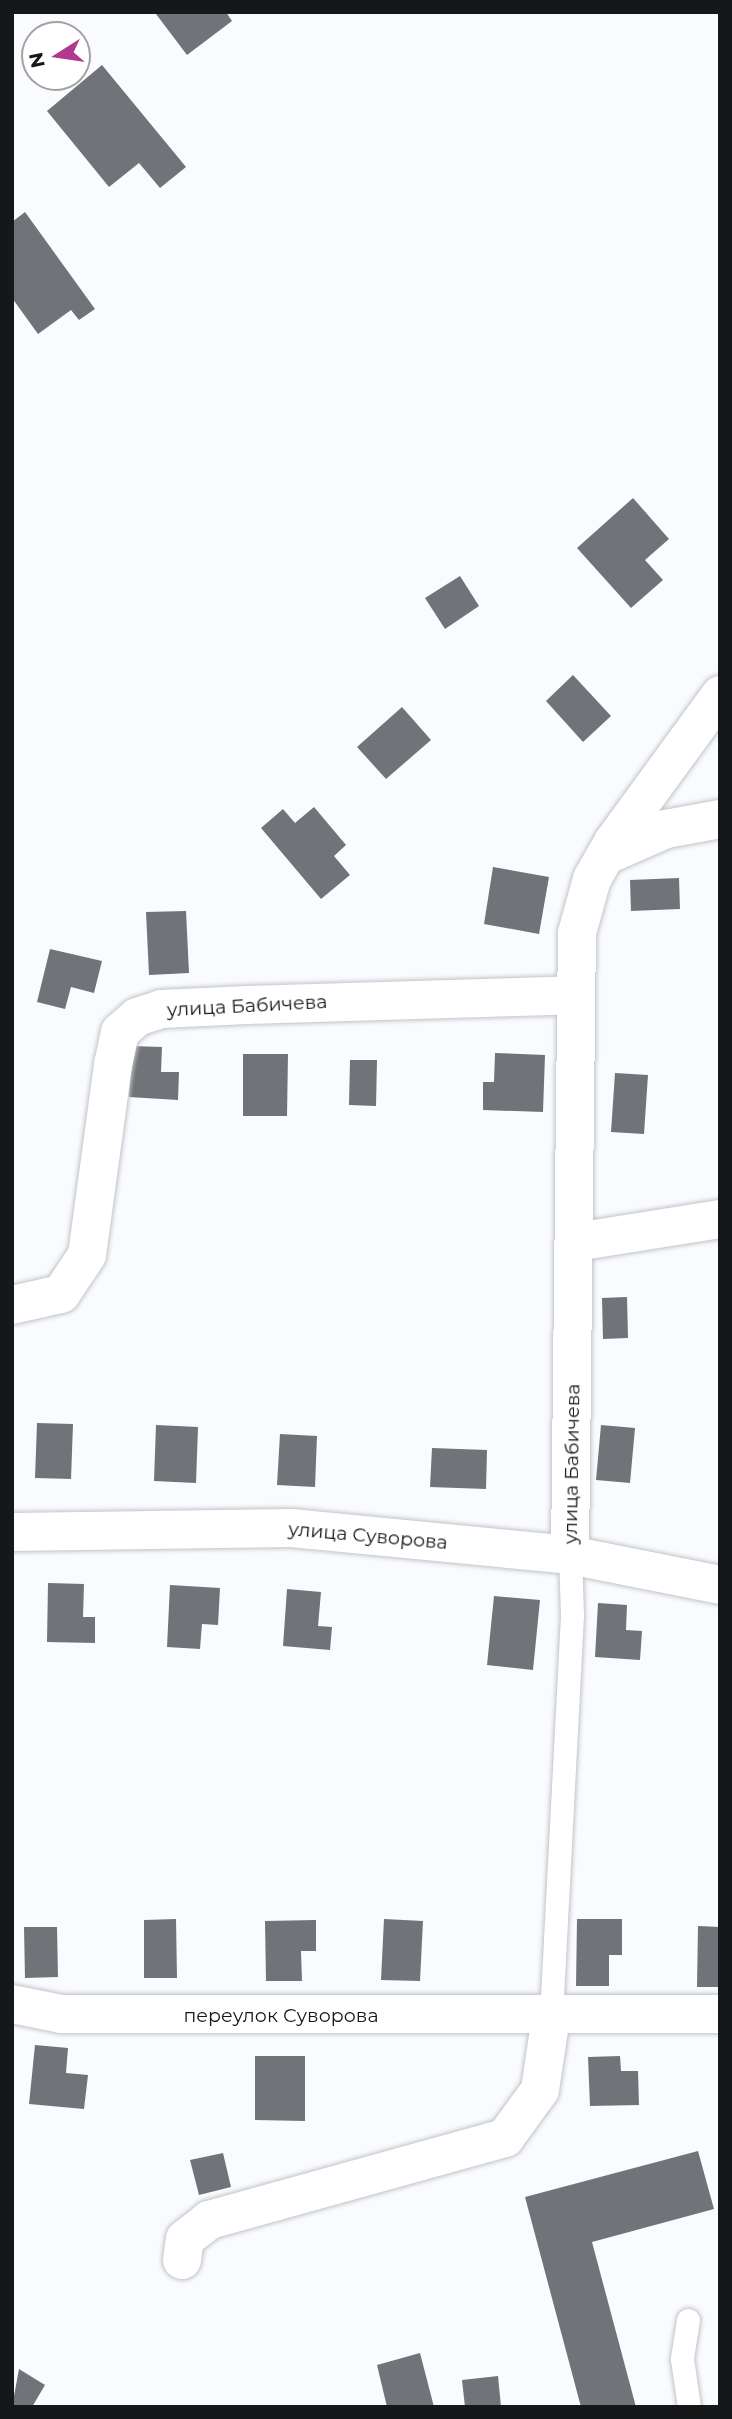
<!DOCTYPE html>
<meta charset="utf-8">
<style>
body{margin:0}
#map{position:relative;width:732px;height:2419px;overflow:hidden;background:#f9fbfe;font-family:Montserrat,sans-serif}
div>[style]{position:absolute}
.building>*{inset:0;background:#707378}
.roads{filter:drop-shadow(0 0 2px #c1c4c9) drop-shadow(0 0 2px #c1c4c9)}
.lane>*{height:23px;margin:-11.5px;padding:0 11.5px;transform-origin:11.5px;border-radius:11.5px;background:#fff}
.street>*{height:38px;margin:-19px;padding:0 19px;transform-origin:19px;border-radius:19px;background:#fff}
span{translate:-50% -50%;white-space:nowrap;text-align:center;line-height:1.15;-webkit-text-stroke:7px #fff;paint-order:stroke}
.street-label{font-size:19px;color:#161719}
.frame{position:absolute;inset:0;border:14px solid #161719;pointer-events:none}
.north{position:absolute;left:21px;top:21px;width:70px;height:70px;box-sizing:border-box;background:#fff;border:2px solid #a2a2a3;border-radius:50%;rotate:258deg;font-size:19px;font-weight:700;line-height:28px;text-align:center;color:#161719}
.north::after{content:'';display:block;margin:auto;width:24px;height:32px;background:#b03a90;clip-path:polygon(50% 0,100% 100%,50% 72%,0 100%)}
</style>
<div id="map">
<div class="building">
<i style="clip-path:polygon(226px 12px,232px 21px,187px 55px,156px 14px)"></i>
<i style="clip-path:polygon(102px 65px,186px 167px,160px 188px,139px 163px,109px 187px,47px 111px)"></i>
<i style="clip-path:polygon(25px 212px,95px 309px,79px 320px,71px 310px,38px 334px,12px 298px,12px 222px)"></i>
<i style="clip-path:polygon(633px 498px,669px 539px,645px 560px,663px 580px,631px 608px,577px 548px)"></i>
<i style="clip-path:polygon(460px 576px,479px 606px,445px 629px,425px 598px)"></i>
<i style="clip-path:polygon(573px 675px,611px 716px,583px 742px,546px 701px)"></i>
<i style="clip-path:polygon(402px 707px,431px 740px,386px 779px,357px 747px)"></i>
<i style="clip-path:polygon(314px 807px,346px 845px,334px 856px,350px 875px,321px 899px,261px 828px,283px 809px,295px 823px)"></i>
<i style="clip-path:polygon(493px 867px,549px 877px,539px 934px,484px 924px)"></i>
<i style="clip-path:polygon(679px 878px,680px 909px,631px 911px,630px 880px)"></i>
<i style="clip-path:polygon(186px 911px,189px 973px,149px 975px,146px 912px)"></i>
<i style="clip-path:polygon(50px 949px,102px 961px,94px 993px,71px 987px,65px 1009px,37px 1002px)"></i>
<i style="clip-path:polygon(131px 1046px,162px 1047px,161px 1072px,179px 1072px,178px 1100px,129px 1097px)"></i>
<i style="clip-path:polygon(495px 1053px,545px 1055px,543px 1112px,483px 1110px,483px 1082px,494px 1082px)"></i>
<i style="clip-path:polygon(243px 1054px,288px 1054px,287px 1116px,243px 1116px)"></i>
<i style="clip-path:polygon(350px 1060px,377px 1060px,376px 1106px,349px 1105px)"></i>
<i style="clip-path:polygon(615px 1073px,648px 1075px,644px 1134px,611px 1132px)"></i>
<i style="clip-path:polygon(627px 1297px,628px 1338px,603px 1339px,602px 1298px)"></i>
<i style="clip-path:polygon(37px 1423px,73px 1424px,71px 1479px,35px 1478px)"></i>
<i style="clip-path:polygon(156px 1425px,198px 1427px,196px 1483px,154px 1481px)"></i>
<i style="clip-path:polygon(601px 1425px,635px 1428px,630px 1483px,596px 1480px)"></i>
<i style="clip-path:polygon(280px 1434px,317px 1436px,315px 1487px,277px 1485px)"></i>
<i style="clip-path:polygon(432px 1448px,487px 1450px,486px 1489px,430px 1487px)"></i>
<i style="clip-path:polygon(48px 1583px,84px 1584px,83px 1617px,95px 1617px,95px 1643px,47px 1642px)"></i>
<i style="clip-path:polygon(170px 1585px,220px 1588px,218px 1625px,202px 1624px,200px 1649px,167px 1647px)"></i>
<i style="clip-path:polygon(287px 1589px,321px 1592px,318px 1626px,332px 1627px,330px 1650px,283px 1646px)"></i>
<i style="clip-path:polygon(494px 1596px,540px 1600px,533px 1670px,487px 1665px)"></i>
<i style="clip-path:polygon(598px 1603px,627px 1605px,626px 1630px,642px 1631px,640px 1660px,595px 1657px)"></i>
<i style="clip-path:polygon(176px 1919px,177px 1978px,144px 1978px,144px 1920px)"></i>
<i style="clip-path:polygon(384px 1919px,423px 1921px,420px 1981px,381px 1980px)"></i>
<i style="clip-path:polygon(577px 1919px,622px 1919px,622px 1955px,609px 1955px,609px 1986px,576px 1986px)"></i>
<i style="clip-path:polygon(316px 1920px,316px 1951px,301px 1951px,302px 1981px,266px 1981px,265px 1921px)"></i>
<i style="clip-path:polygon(698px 1926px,720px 1927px,720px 1987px,697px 1987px)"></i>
<i style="clip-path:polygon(24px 1927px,57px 1927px,58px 1977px,25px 1978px)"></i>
<i style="clip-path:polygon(35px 2045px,68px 2048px,66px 2073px,88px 2075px,84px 2109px,29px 2104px)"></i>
<i style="clip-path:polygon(255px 2056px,305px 2056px,305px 2121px,255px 2120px)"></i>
<i style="clip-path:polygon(620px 2056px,621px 2071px,638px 2071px,639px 2105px,590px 2106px,588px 2057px)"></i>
<i style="clip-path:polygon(698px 2151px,714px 2209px,592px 2242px,636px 2407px,581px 2407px,525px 2197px)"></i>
<i style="clip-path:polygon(223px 2153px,231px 2187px,199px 2195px,190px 2160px)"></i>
<i style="clip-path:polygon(420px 2353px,434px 2407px,387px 2407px,377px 2365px)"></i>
<i style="clip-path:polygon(19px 2369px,45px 2385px,32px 2407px,12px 2407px)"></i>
<i style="clip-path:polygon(498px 2376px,501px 2407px,465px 2407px,462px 2380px)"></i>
</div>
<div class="roads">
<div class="lane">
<i style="left:551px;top:2016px;width:402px;rotate:-87deg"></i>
<i style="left:572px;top:1615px;width:60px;rotate:-91.9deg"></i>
<i style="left:688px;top:2320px;width:39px;rotate:99deg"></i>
<i style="left:682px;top:2359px;width:49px;rotate:81.7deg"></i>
</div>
<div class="street">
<i style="left:605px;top:856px;width:67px;rotate:-23.9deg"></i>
<i style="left:666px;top:829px;width:55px;rotate:-10.5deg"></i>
<i style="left:576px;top:1242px;width:146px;rotate:-9.1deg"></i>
<i style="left:12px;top:1305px;width:50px;rotate:-12.7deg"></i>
<i style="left:61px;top:1294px;width:47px;rotate:-56.3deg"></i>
<i style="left:87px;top:1255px;width:192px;rotate:-82.2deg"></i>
<i style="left:113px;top:1065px;width:34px;rotate:-78deg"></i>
<i style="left:120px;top:1032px;width:23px;rotate:-41deg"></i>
<i style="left:137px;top:1017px;width:25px;rotate:-18deg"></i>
<i style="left:161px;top:1009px;width:86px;rotate:-2.7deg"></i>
<i style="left:247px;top:1005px;width:329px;rotate:-1.7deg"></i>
<i style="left:12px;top:1532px;width:279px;rotate:-0.8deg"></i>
<i style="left:291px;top:1528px;width:280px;rotate:5.5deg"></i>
<i style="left:570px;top:1555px;width:153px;rotate:11.3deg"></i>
<i style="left:570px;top:1555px;width:622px;rotate:-89.36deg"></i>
<i style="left:577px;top:933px;width:56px;rotate:-74.5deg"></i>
<i style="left:592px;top:879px;width:43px;rotate:-60.4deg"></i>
<i style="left:613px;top:842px;width:182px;rotate:-53.9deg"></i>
<i style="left:12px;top:2004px;width:50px;rotate:11.5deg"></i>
<i style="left:61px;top:2014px;width:659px"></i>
<i style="left:182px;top:2260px;width:21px;rotate:-82deg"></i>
<i style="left:185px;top:2239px;width:31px;rotate:-38deg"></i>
<i style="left:209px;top:2220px;width:307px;rotate:-15.5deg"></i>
<i style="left:505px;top:2138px;width:59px;rotate:-53.9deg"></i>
<i style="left:540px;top:2090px;width:75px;rotate:-81.5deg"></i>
</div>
</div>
<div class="street-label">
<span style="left:247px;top:1006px;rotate:-3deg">улица Бабичева</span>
<span style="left:572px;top:1464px;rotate:-89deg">улица Бабичева</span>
<span style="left:368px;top:1536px;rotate:5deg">улица Суворова</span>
<span style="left:281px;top:2016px">переулок Суворова</span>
</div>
<div class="frame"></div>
<div class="north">N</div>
</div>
